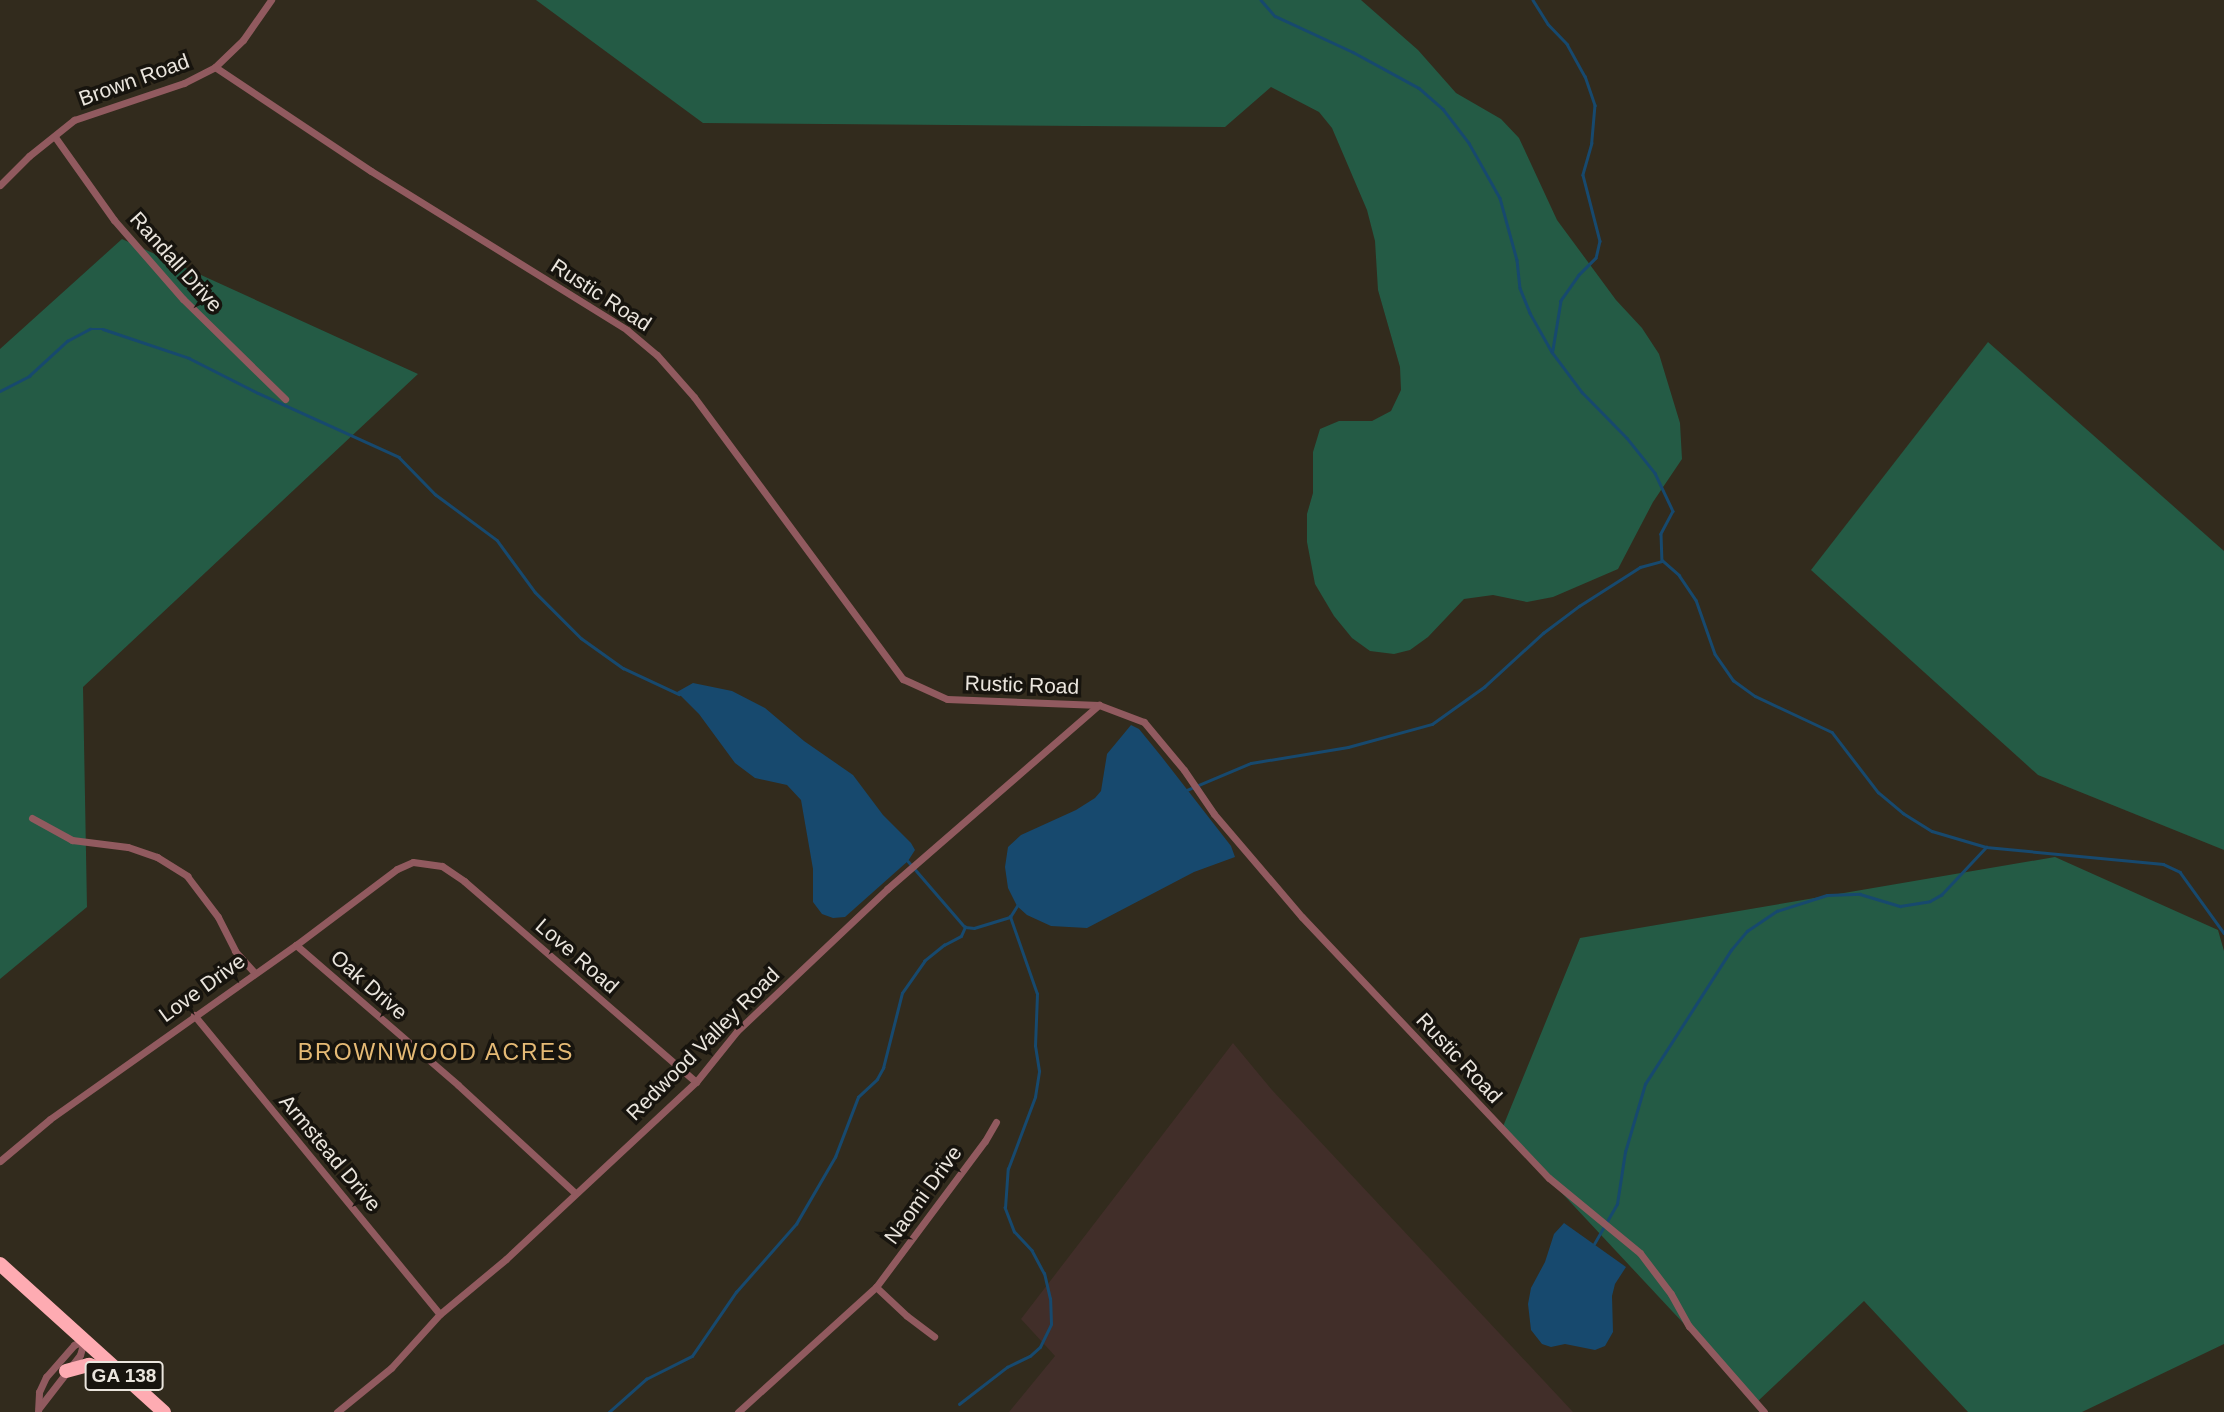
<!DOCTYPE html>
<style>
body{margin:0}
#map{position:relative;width:2224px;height:1412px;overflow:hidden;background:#322b1d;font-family:Arial,sans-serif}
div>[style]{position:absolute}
.commercial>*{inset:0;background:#412e29}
.green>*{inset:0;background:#245b45}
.water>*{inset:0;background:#17496e}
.stream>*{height:2.5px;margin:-1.25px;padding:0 1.25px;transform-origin:1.25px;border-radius:1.25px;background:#17496e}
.street>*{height:7px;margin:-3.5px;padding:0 3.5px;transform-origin:3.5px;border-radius:3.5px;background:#915a5f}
.highway>*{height:14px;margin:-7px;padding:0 7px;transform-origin:7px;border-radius:7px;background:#feabb2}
span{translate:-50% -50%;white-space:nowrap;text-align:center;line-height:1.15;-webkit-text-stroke:7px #17140e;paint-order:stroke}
.shield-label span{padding:2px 5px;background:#17140e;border:2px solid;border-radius:5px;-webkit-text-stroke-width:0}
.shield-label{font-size:19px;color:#eae5dd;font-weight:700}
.street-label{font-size:21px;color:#eae5dd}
.neighbourhood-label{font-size:23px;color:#e5ba75;letter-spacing:2px}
</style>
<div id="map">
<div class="commercial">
<i style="clip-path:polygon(1233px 1043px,1272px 1090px,1573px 1412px,1009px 1412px,1055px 1356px,1021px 1319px)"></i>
</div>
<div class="green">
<i style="clip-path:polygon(536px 0,1361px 0,1418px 50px,1456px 93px,1501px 119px,1519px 138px,1557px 220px,1616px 300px,1642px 328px,1659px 354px,1680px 423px,1682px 459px,1653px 502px,1618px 569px,1553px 597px,1527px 602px,1493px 595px,1464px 599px,1428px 637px,1410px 650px,1394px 654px,1370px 651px,1352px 638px,1334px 616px,1315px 584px,1307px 542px,1307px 514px,1313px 493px,1313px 452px,1320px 429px,1339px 421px,1372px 421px,1391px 411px,1401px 390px,1400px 367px,1378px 290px,1375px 241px,1367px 210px,1332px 128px,1319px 112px,1271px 87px,1225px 127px,703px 123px)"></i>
<i style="clip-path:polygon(122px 239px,418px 374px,83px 687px,87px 907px,0 979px,0 349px)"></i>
<i style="clip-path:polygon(1988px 342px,2224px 551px,2224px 850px,2038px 775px,1811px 570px)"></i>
<i style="clip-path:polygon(2055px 857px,2218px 930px,2224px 951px,2224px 1344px,2082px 1412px,1968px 1412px,1864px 1301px,1757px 1402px,1502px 1129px,1580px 938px)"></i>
</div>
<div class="water">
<i style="clip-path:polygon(693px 683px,732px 691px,765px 708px,804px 741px,853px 775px,883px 815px,911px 843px,915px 850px,908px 861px,845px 917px,833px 918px,822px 914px,813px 902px,813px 869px,801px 800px,787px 785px,755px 778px,735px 763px,699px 714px,677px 692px)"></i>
<i style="clip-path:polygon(1131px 725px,1139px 729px,1161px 756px,1231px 846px,1235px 857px,1194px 872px,1087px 928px,1051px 926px,1027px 915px,1017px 906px,1008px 888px,1005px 867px,1008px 847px,1021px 835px,1076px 810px,1095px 798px,1101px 791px,1107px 754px)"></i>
<i style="clip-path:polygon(1564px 1223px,1626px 1267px,1615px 1284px,1612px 1296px,1613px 1332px,1605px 1346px,1595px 1350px,1565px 1344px,1551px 1347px,1542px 1344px,1531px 1330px,1528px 1304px,1531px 1288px,1545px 1262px,1554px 1234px)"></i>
</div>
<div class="stream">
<i style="left:1261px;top:0;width:21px;rotate:49deg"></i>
<i style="left:1275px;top:16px;width:86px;rotate:24.8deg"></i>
<i style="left:1353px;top:52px;width:75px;rotate:28.6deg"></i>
<i style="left:1419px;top:88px;width:32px;rotate:41deg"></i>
<i style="left:1443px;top:109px;width:43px;rotate:52.6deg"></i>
<i style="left:1469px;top:143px;width:63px;rotate:60.6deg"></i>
<i style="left:1500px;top:198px;width:64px;rotate:74.7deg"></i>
<i style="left:1517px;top:260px;width:28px;rotate:84deg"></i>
<i style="left:1520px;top:288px;width:27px;rotate:68deg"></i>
<i style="left:1530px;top:313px;width:45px;rotate:60.6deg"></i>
<i style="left:1552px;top:352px;width:50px;rotate:53.1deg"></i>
<i style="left:1582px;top:392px;width:64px;rotate:45.6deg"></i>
<i style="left:1627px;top:438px;width:45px;rotate:51.3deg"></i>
<i style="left:1655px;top:473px;width:42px;rotate:64.7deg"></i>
<i style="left:1673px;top:511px;width:26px;rotate:118deg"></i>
<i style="left:1661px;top:534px;width:26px;rotate:88deg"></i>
<i style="left:1662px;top:560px;width:23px;rotate:41deg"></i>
<i style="left:1679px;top:575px;width:30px;rotate:56deg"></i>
<i style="left:1696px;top:600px;width:57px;rotate:70.6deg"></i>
<i style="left:1715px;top:654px;width:32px;rotate:55deg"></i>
<i style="left:1733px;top:680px;width:27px;rotate:36deg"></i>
<i style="left:1755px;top:696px;width:85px;rotate:25.1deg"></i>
<i style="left:1832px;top:732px;width:76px;rotate:52.5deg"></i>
<i style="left:1878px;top:792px;width:33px;rotate:40deg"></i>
<i style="left:1903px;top:813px;width:34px;rotate:32deg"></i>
<i style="left:1932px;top:831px;width:56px;rotate:16.5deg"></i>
<i style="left:1986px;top:847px;width:178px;rotate:5.5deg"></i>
<i style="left:2163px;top:864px;width:19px;rotate:25deg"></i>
<i style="left:2180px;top:872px;width:75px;rotate:54.2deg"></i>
<i style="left:1533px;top:0;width:28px;rotate:58deg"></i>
<i style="left:1548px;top:24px;width:28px;rotate:46deg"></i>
<i style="left:1567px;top:44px;width:37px;rotate:61deg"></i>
<i style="left:1585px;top:76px;width:31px;rotate:71deg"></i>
<i style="left:1595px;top:105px;width:38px;rotate:95deg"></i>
<i style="left:1592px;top:143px;width:33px;rotate:106deg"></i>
<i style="left:1583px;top:175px;width:68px;rotate:75.6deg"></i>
<i style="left:1600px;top:241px;width:17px;rotate:103deg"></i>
<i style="left:1596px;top:258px;width:24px;rotate:135deg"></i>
<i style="left:1579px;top:275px;width:32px;rotate:125deg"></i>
<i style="left:1561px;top:301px;width:50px;rotate:99.3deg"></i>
<i style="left:0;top:391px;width:33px;rotate:-27deg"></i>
<i style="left:29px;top:376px;width:52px;rotate:-42.6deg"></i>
<i style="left:67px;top:341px;width:26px;rotate:-28deg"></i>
<i style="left:90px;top:329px;width:13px"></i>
<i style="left:103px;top:329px;width:91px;rotate:18.6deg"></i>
<i style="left:189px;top:358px;width:77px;rotate:26.9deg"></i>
<i style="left:258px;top:393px;width:155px;rotate:24.4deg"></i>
<i style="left:399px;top:457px;width:52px;rotate:45.8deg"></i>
<i style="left:435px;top:494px;width:77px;rotate:36.6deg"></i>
<i style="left:497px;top:540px;width:64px;rotate:53.8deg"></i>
<i style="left:535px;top:592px;width:65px;rotate:45deg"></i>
<i style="left:581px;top:638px;width:52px;rotate:35.5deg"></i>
<i style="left:623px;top:668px;width:62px;rotate:24.9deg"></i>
<i style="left:1187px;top:790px;width:69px;rotate:-22.9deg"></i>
<i style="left:1251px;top:763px;width:98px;rotate:-9.4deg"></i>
<i style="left:1348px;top:747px;width:87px;rotate:-15.3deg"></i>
<i style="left:1432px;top:724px;width:64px;rotate:-35.4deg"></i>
<i style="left:1484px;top:687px;width:80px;rotate:-42.5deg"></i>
<i style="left:1543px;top:633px;width:45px;rotate:-36.9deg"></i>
<i style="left:1579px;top:606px;width:72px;rotate:-32.6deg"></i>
<i style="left:1640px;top:567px;width:23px;rotate:-15deg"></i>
<i style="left:908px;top:861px;width:87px;rotate:49.2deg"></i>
<i style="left:965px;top:927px;width:9px;rotate:6deg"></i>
<i style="left:974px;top:928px;width:38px;rotate:-17deg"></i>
<i style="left:1010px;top:917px;width:13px;rotate:-58deg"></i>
<i style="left:1594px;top:1244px;width:46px;rotate:-60.1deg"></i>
<i style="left:1617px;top:1204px;width:53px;rotate:-81.3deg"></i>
<i style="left:1625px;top:1152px;width:71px;rotate:-73.6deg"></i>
<i style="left:1645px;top:1084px;width:159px;rotate:-57.3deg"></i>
<i style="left:1731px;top:950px;width:25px;rotate:-50deg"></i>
<i style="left:1747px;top:931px;width:36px;rotate:-34deg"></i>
<i style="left:1777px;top:911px;width:52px;rotate:-17.7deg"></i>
<i style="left:1827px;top:895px;width:33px;rotate:-2deg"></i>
<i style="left:1860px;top:894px;width:42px;rotate:16.7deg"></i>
<i style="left:1900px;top:906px;width:30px;rotate:-9deg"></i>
<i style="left:1930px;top:901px;width:13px;rotate:-29deg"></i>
<i style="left:1941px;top:895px;width:66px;rotate:-46.8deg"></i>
<i style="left:959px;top:1404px;width:61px;rotate:-37.6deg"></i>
<i style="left:1007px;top:1367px;width:25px;rotate:-26deg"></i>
<i style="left:1030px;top:1356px;width:13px;rotate:-42deg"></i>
<i style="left:1040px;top:1347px;width:25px;rotate:-64deg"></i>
<i style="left:1051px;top:1324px;width:25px;rotate:-92deg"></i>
<i style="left:1050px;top:1299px;width:26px;rotate:-103deg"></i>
<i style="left:1044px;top:1274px;width:26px;rotate:-118deg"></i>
<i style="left:1032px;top:1251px;width:26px;rotate:-133deg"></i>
<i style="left:1014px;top:1232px;width:26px;rotate:-111deg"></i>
<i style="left:1005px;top:1208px;width:39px;rotate:-86deg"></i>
<i style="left:1008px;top:1169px;width:77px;rotate:-69.4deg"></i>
<i style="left:1035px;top:1097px;width:26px;rotate:-81deg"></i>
<i style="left:1039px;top:1071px;width:25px;rotate:-99deg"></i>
<i style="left:1035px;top:1046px;width:52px;rotate:-87.8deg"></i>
<i style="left:1037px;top:994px;width:82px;rotate:-109.3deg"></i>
<i style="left:609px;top:1412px;width:50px;rotate:-41.7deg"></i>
<i style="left:646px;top:1379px;width:51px;rotate:-26.6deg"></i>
<i style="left:692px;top:1356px;width:78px;rotate:-55.5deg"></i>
<i style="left:736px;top:1292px;width:91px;rotate:-48.6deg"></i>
<i style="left:796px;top:1224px;width:78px;rotate:-59.8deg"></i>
<i style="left:835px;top:1157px;width:64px;rotate:-69deg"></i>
<i style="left:858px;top:1097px;width:26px;rotate:-43deg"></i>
<i style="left:877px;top:1079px;width:13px;rotate:-61deg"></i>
<i style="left:883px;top:1068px;width:77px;rotate:-75.8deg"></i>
<i style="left:902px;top:993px;width:39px;rotate:-55deg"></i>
<i style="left:924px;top:961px;width:26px;rotate:-39deg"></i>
<i style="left:944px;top:945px;width:19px;rotate:-28deg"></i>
<i style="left:961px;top:936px;width:10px;rotate:-66deg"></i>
</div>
<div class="street">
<i style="left:215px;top:67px;width:187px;rotate:33.7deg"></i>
<i style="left:371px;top:171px;width:301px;rotate:31.8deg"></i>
<i style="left:627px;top:330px;width:39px;rotate:40deg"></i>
<i style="left:657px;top:355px;width:56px;rotate:48.6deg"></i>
<i style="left:694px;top:397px;width:351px;rotate:53.5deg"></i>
<i style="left:903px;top:679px;width:48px;rotate:24.4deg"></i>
<i style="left:947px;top:699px;width:152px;rotate:2.3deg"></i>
<i style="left:1099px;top:705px;width:48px;rotate:20.7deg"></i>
<i style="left:1144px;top:722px;width:62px;rotate:50.2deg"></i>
<i style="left:1184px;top:770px;width:53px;rotate:55.7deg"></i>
<i style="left:1214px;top:814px;width:135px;rotate:49.5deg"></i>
<i style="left:1302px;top:917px;width:359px;rotate:46.6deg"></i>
<i style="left:1549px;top:1178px;width:118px;rotate:39.5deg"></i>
<i style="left:1640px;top:1253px;width:51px;rotate:52.9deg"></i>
<i style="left:1671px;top:1294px;width:37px;rotate:61deg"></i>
<i style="left:1689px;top:1326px;width:114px;rotate:48.9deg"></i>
<i style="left:55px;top:137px;width:102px;rotate:54.6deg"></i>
<i style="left:114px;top:220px;width:105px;rotate:48.9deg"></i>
<i style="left:183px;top:299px;width:143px;rotate:44.4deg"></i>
<i style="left:0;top:185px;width:41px;rotate:-45deg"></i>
<i style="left:29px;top:156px;width:58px;rotate:-38.7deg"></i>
<i style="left:74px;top:120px;width:116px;rotate:-18.6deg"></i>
<i style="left:184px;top:83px;width:35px;rotate:-27deg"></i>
<i style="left:215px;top:67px;width:39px;rotate:-44deg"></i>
<i style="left:243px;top:40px;width:49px;rotate:-55deg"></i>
<i style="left:32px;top:818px;width:46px;rotate:28.8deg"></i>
<i style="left:72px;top:840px;width:56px;rotate:7.1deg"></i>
<i style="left:128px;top:847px;width:31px;rotate:19deg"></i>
<i style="left:157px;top:857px;width:36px;rotate:32deg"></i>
<i style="left:187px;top:876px;width:51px;rotate:52.9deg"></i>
<i style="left:218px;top:917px;width:38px;rotate:63deg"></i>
<i style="left:235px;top:951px;width:28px;rotate:48deg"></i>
<i style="left:296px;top:945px;width:214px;rotate:40.8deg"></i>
<i style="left:458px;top:1085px;width:158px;rotate:42.7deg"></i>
<i style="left:194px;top:1015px;width:387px;rotate:50.6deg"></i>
<i style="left:0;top:1161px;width:65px;rotate:-40deg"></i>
<i style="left:50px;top:1119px;width:301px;rotate:-35.3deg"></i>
<i style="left:296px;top:945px;width:126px;rotate:-37deg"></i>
<i style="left:397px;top:869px;width:17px;rotate:-24deg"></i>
<i style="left:413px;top:862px;width:29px;rotate:8deg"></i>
<i style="left:442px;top:866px;width:27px;rotate:34deg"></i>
<i style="left:464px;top:881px;width:307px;rotate:40.9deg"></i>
<i style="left:876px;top:1287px;width:42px;rotate:43.1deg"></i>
<i style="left:907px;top:1316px;width:34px;rotate:37deg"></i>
<i style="left:39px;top:1408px;width:67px;rotate:-52.3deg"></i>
<i style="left:80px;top:1355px;width:15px;rotate:-74deg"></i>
<i style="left:38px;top:1412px;width:20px;rotate:-87deg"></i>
<i style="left:39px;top:1392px;width:17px;rotate:-65deg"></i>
<i style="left:46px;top:1377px;width:43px;rotate:-48.8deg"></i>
<i style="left:74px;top:1345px;width:11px;rotate:-22deg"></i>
<i style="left:337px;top:1412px;width:70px;rotate:-39.2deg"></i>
<i style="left:391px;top:1368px;width:73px;rotate:-47.8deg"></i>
<i style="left:440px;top:1314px;width:86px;rotate:-39.8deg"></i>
<i style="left:506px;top:1259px;width:260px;rotate:-43deg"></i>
<i style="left:696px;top:1082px;width:65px;rotate:-51.2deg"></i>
<i style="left:737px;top:1031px;width:207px;rotate:-43.4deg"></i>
<i style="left:887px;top:889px;width:281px;rotate:-41deg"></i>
<i style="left:738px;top:1412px;width:186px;rotate:-42.2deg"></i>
<i style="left:876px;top:1287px;width:182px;rotate:-53.3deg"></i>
<i style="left:985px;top:1141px;width:22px;rotate:-60deg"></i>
</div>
<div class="highway">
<i style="left:0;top:1264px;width:221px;rotate:42.1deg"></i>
<i style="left:66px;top:1371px;width:24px;rotate:-15deg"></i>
<i style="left:89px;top:1365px;width:28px;rotate:13deg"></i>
</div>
<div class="shield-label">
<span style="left:124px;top:1376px">GA 138</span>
</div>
<div class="street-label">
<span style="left:134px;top:80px;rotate:-20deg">Brown Road</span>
<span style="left:176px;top:262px;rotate:48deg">Randall Drive</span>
<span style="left:601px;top:295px;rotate:33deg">Rustic Road</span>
<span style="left:1022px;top:685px;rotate:2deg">Rustic Road</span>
<span style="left:577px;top:956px;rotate:41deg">Love Road</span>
<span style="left:369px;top:985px;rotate:41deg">Oak Drive</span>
<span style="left:202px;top:988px;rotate:-36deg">Love Drive</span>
<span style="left:703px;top:1044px;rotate:-45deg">Redwood Valley Road</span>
<span style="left:1459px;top:1058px;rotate:47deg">Rustic Road</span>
<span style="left:330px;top:1153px;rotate:50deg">Armstead Drive</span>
<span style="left:923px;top:1195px;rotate:-54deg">Naomi Drive</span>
</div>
<div class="neighbourhood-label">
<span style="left:436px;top:1052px">BROWNWOOD ACRES</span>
</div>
</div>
